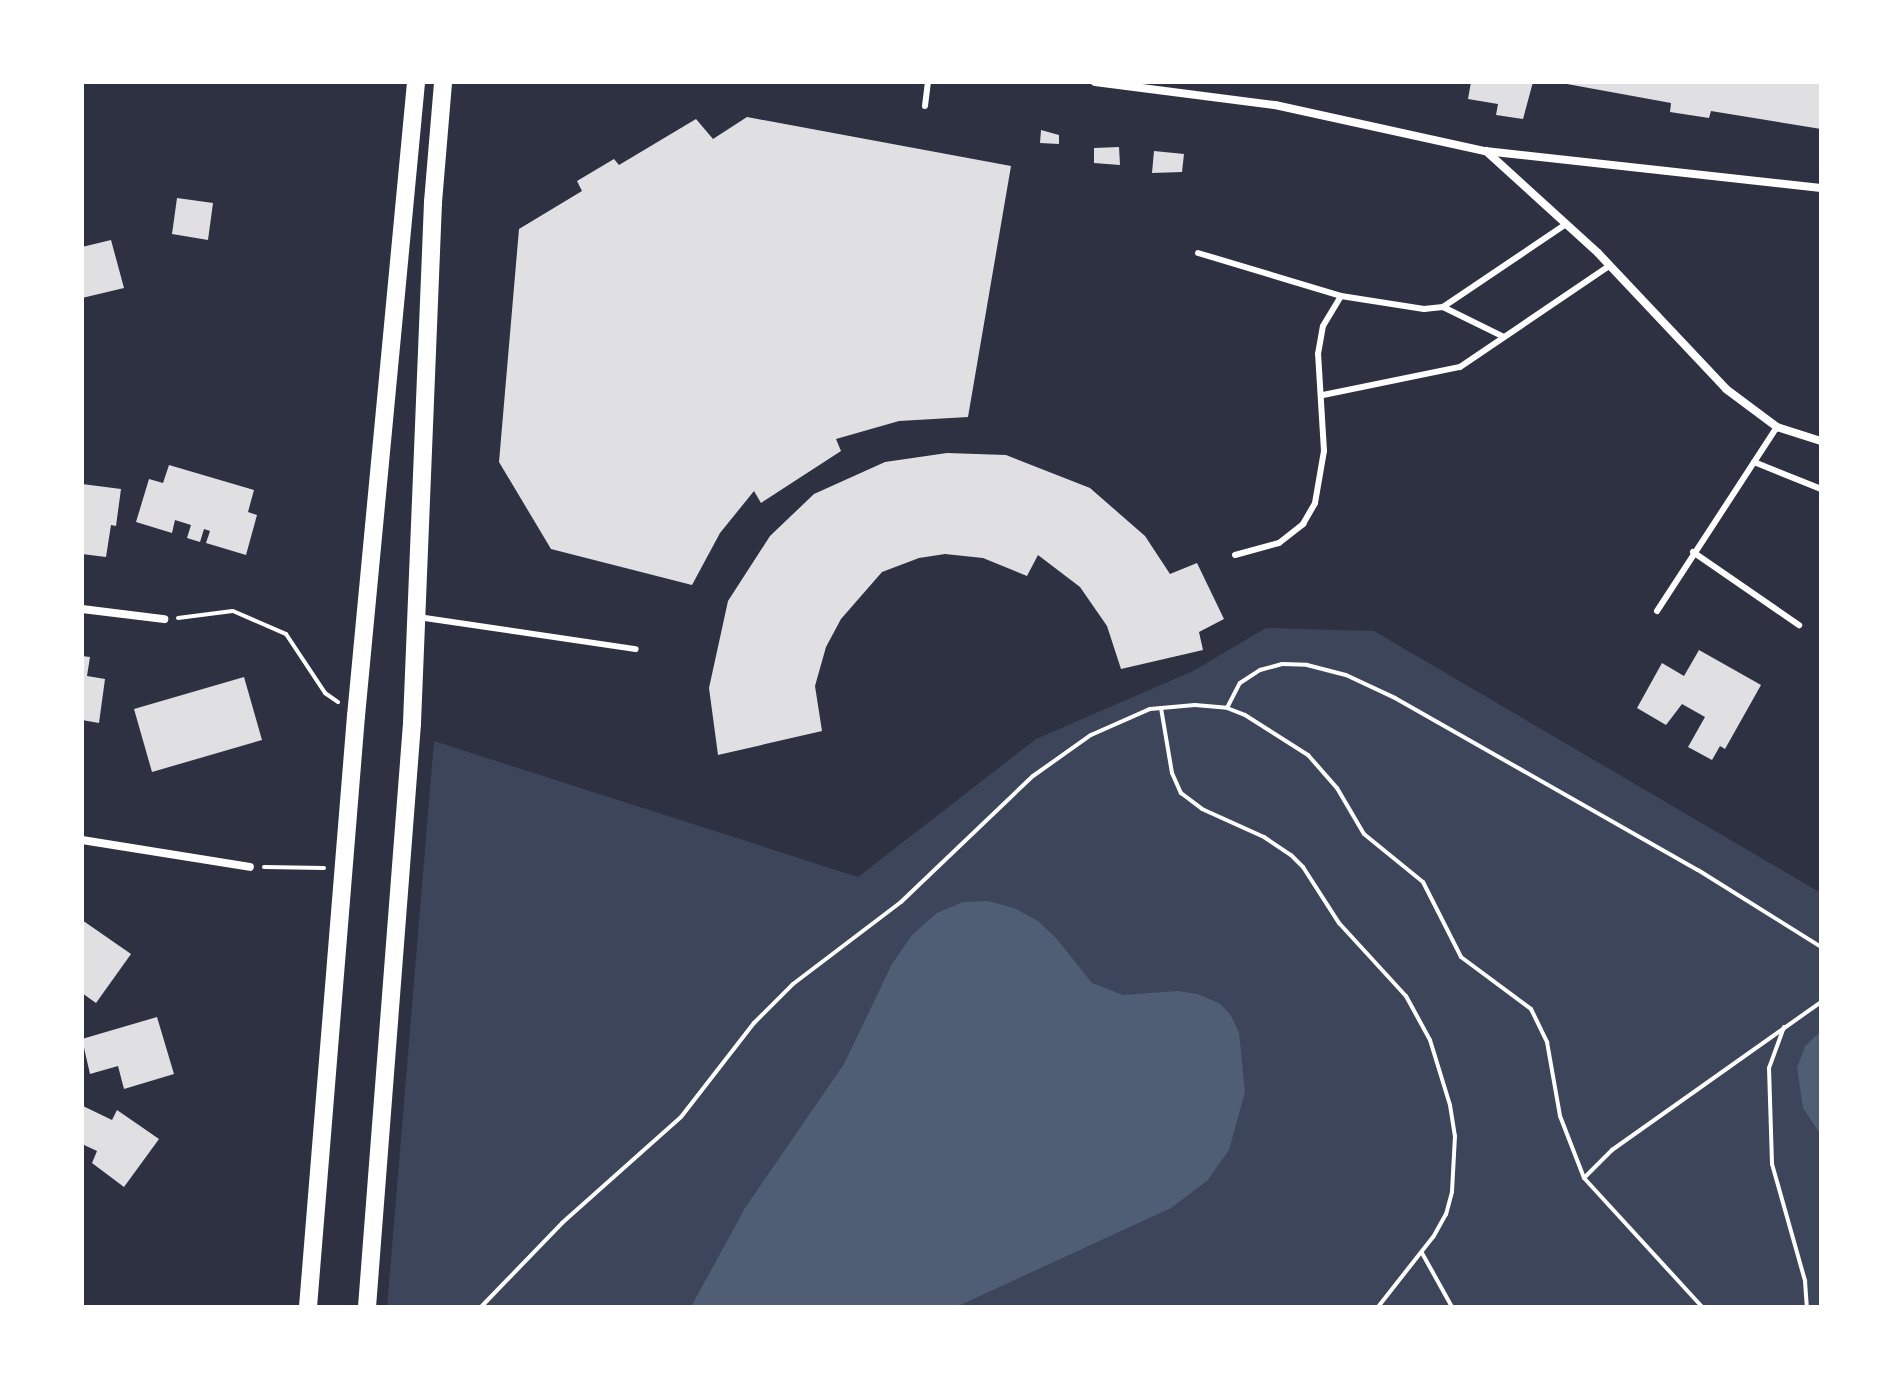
<!DOCTYPE html>
<style>
body{margin:0}
#map{position:relative;width:1903px;height:1389px;overflow:hidden;background:#2d3142;font-family:"Public Sans",sans-serif}
div>[style]{position:absolute}
.green>*{inset:0;background:#3c4559}
.water>*{inset:0;background:#4f5d75}
.building>*{inset:0;background:#e0e0e3}
.path>*{height:4px;margin:-2px;padding:0 2px;transform-origin:2px;border-radius:2px;background:#fff}
.service>*{height:6px;margin:-3px;padding:0 3px;transform-origin:3px;border-radius:3px;background:#fff}
.minor>*{height:8px;margin:-4px;padding:0 4px;transform-origin:4px;border-radius:4px;background:#fff}
.primary>*{height:18px;margin:-9px;padding:0 9px;transform-origin:9px;border-radius:9px;background:#fff}
span{translate:-50% -50%;white-space:nowrap;text-align:center;line-height:1.15;-webkit-text-stroke:7px #fff;paint-order:stroke}
.frame{position:absolute;inset:0;border:84px solid #fff;pointer-events:none}
</style>
<div id="map">
<div class="green">
<i style="clip-path:polygon(1266px 628px,1374px 631px,1821px 893px,1821px 1307px,387px 1307px,434px 741px,858px 877px,1036px 739px,1193px 671px)"></i>
</div>
<div class="water">
<i style="clip-path:polygon(988px 901px,1014px 908px,1038px 921px,1056px 938px,1092px 983px,1123px 995px,1178px 991px,1197px 994px,1219px 1003px,1230px 1014px,1239px 1032px,1245px 1092px,1229px 1150px,1207px 1181px,1171px 1208px,956px 1307px,691px 1307px,745px 1208px,844px 1064px,892px 964px,912px 935px,937px 913px,963px 902px)"></i>
<i style="clip-path:polygon(1821px 1031px,1821px 1135px,1803px 1108px,1797px 1068px,1805px 1046px)"></i>
</div>
<div class="building">
<i style="clip-path:polygon(1471px 82px,1533px 82px,1523px 119px,1496px 115px,1498px 104px,1468px 99px)"></i>
<i style="clip-path:polygon(1556px 82px,1821px 82px,1821px 129px,1711px 111px,1709px 118px,1670px 112px,1671px 103px)"></i>
<i style="clip-path:polygon(747px 117px,1011px 166px,968px 417px,899px 421px,836px 439px,841px 451px,761px 503px,754px 491px,720px 533px,692px 585px,551px 549px,499px 462px,519px 229px,582px 191px,577px 181px,614px 159px,619px 165px,696px 119px,713px 139px)"></i>
<i style="clip-path:polygon(1041px 130px,1059px 135px,1059px 144px,1040px 143px)"></i>
<i style="clip-path:polygon(1119px 147px,1120px 165px,1094px 163px,1094px 148px)"></i>
<i style="clip-path:polygon(1154px 151px,1184px 154px,1182px 172px,1152px 173px)"></i>
<i style="clip-path:polygon(177px 198px,213px 203px,208px 240px,172px 234px)"></i>
<i style="clip-path:polygon(111px 240px,124px 288px,82px 298px,82px 247px)"></i>
<i style="clip-path:polygon(947px 453px,1006px 455px,1090px 488px,1145px 536px,1170px 574px,1197px 563px,1224px 619px,1199px 632px,1203px 650px,1121px 669px,1107px 626px,1080px 587px,1038px 555px,1027px 576px,983px 558px,945px 554px,919px 558px,882px 572px,841px 619px,826px 647px,815px 686px,822px 731px,718px 755px,709px 688px,728px 601px,770px 536px,814px 494px,885px 462px)"></i>
<i style="clip-path:polygon(169px 465px,254px 490px,248px 512px,257px 515px,246px 555px,206px 543px,210px 531px,204px 529px,200px 542px,187px 538px,191px 525px,175px 520px,172px 533px,136px 522px,149px 479px,163px 483px)"></i>
<i style="clip-path:polygon(82px 484px,121px 489px,116px 526px,111px 525px,106px 557px,82px 554px)"></i>
<i style="clip-path:polygon(1699px 650px,1761px 685px,1725px 749px,1720px 746px,1712px 760px,1688px 747px,1705px 717px,1682px 704px,1666px 725px,1637px 708px,1662px 663px,1684px 676px)"></i>
<i style="clip-path:polygon(82px 656px,90px 657px,87px 676px,105px 679px,99px 723px,82px 720px)"></i>
<i style="clip-path:polygon(244px 677px,262px 740px,152px 772px,134px 709px)"></i>
<i style="clip-path:polygon(82px 920px,131px 954px,96px 1003px,82px 993px)"></i>
<i style="clip-path:polygon(157px 1017px,174px 1074px,124px 1089px,118px 1066px,90px 1074px,82px 1039px)"></i>
<i style="clip-path:polygon(83px 1106px,112px 1120px,117px 1110px,159px 1139px,124px 1187px,92px 1163px,97px 1151px,82px 1144px)"></i>
</div>
<div class="path">
<i style="left:178px;top:618px;width:55px;rotate:-7.3deg"></i>
<i style="left:233px;top:611px;width:58px;rotate:23.5deg"></i>
<i style="left:286px;top:634px;width:71px;rotate:56.5deg"></i>
<i style="left:325px;top:693px;width:16px;rotate:35deg"></i>
<i style="left:1161px;top:708px;width:66px;rotate:80.4deg"></i>
<i style="left:1172px;top:773px;width:22px;rotate:66deg"></i>
<i style="left:1181px;top:793px;width:26px;rotate:37deg"></i>
<i style="left:1202px;top:809px;width:68px;rotate:24.3deg"></i>
<i style="left:1264px;top:837px;width:32px;rotate:34deg"></i>
<i style="left:1291px;top:855px;width:17px;rotate:45deg"></i>
<i style="left:1303px;top:867px;width:67px;rotate:57.3deg"></i>
<i style="left:1339px;top:923px;width:99px;rotate:47.5deg"></i>
<i style="left:1406px;top:996px;width:50px;rotate:61.4deg"></i>
<i style="left:1430px;top:1040px;width:68px;rotate:72.9deg"></i>
<i style="left:1450px;top:1105px;width:31px;rotate:81deg"></i>
<i style="left:1455px;top:1136px;width:56px;rotate:93.1deg"></i>
<i style="left:1452px;top:1192px;width:23px;rotate:105deg"></i>
<i style="left:1446px;top:1214px;width:26px;rotate:119deg"></i>
<i style="left:1433px;top:1237px;width:89px;rotate:128.2deg"></i>
<i style="left:1227px;top:708px;width:19px;rotate:21deg"></i>
<i style="left:1245px;top:715px;width:75px;rotate:32.4deg"></i>
<i style="left:1308px;top:755px;width:44px;rotate:48.7deg"></i>
<i style="left:1337px;top:788px;width:53px;rotate:59.6deg"></i>
<i style="left:1364px;top:834px;width:76px;rotate:39.1deg"></i>
<i style="left:1423px;top:882px;width:84px;rotate:63.1deg"></i>
<i style="left:1461px;top:957px;width:87px;rotate:36.6deg"></i>
<i style="left:1531px;top:1009px;width:37px;rotate:64deg"></i>
<i style="left:1547px;top:1042px;width:75px;rotate:80deg"></i>
<i style="left:1560px;top:1116px;width:66px;rotate:68.8deg"></i>
<i style="left:1584px;top:1178px;width:175px;rotate:47.5deg"></i>
<i style="left:264px;top:867px;width:60px;rotate:1deg"></i>
<i style="left:1784px;top:1027px;width:44px;rotate:110.1deg"></i>
<i style="left:1769px;top:1068px;width:96px;rotate:88.2deg"></i>
<i style="left:1772px;top:1164px;width:122px;rotate:74.2deg"></i>
<i style="left:1805px;top:1281px;width:26px;rotate:86deg"></i>
<i style="left:1584px;top:1178px;width:40px;rotate:-45deg"></i>
<i style="left:1612px;top:1150px;width:256px;rotate:-35.3deg"></i>
<i style="left:1422px;top:1253px;width:62px;rotate:60.9deg"></i>
<i style="left:481px;top:1307px;width:117px;rotate:-46deg"></i>
<i style="left:562px;top:1223px;width:159px;rotate:-41.7deg"></i>
<i style="left:681px;top:1117px;width:119px;rotate:-52.2deg"></i>
<i style="left:754px;top:1023px;width:55px;rotate:-45deg"></i>
<i style="left:793px;top:984px;width:136px;rotate:-37.2deg"></i>
<i style="left:901px;top:902px;width:182px;rotate:-43.7deg"></i>
<i style="left:1033px;top:776px;width:71px;rotate:-35.3deg"></i>
<i style="left:1091px;top:735px;width:64px;rotate:-23.8deg"></i>
<i style="left:1150px;top:709px;width:45px;rotate:-5.1deg"></i>
<i style="left:1195px;top:705px;width:32px;rotate:5deg"></i>
<i style="left:1227px;top:708px;width:28px;rotate:-63deg"></i>
<i style="left:1240px;top:683px;width:24px;rotate:-33deg"></i>
<i style="left:1260px;top:670px;width:23px;rotate:-15deg"></i>
<i style="left:1282px;top:664px;width:25px;rotate:2deg"></i>
<i style="left:1307px;top:665px;width:40px;rotate:14.4deg"></i>
<i style="left:1346px;top:675px;width:54px;rotate:25.1deg"></i>
<i style="left:1395px;top:698px;width:348px;rotate:29.6deg"></i>
<i style="left:1698px;top:870px;width:145px;rotate:32deg"></i>
</div>
<div class="service">
<i style="left:925px;top:106px;width:24px;rotate:-83deg"></i>
<i style="left:1198px;top:253px;width:149px;rotate:16.7deg"></i>
<i style="left:1443px;top:307px;width:66px;rotate:26.2deg"></i>
<i style="left:1323px;top:395px;width:140px;rotate:-11.6deg"></i>
<i style="left:1460px;top:367px;width:180px;rotate:-34.1deg"></i>
<i style="left:1754px;top:462px;width:72px;rotate:21.9deg"></i>
<i style="left:1693px;top:552px;width:129px;rotate:34.6deg"></i>
<i style="left:1235px;top:555px;width:46px;rotate:-15.3deg"></i>
<i style="left:1279px;top:543px;width:31px;rotate:-38deg"></i>
<i style="left:1303px;top:524px;width:24px;rotate:-60deg"></i>
<i style="left:1315px;top:503px;width:53px;rotate:-80.2deg"></i>
<i style="left:1324px;top:451px;width:97px;rotate:-93.5deg"></i>
<i style="left:1318px;top:354px;width:28px;rotate:-80deg"></i>
<i style="left:1323px;top:326px;width:35px;rotate:-59deg"></i>
<i style="left:1341px;top:296px;width:84px;rotate:8.9deg"></i>
<i style="left:1424px;top:309px;width:19px;rotate:-6deg"></i>
<i style="left:1443px;top:307px;width:148px;rotate:-34deg"></i>
<i style="left:1657px;top:611px;width:220px;rotate:-56.9deg"></i>
<i style="left:418px;top:617px;width:220px;rotate:8.4deg"></i>
</div>
<div class="minor">
<i style="left:1095px;top:82px;width:181px;rotate:7.3deg"></i>
<i style="left:1275px;top:105px;width:215px;rotate:12.4deg"></i>
<i style="left:1485px;top:151px;width:338px;rotate:6.3deg"></i>
<i style="left:1486px;top:151px;width:151px;rotate:42.3deg"></i>
<i style="left:1598px;top:253px;width:187px;rotate:46.7deg"></i>
<i style="left:1726px;top:389px;width:64px;rotate:36.7deg"></i>
<i style="left:1777px;top:427px;width:46px;rotate:17.7deg"></i>
<i style="left:82px;top:609px;width:83px;rotate:7deg"></i>
<i style="left:82px;top:840px;width:170px;rotate:9.1deg"></i>
</div>
<div class="primary">
<i style="left:308px;top:1307px;width:593px;rotate:-85.36deg"></i>
<i style="left:356px;top:716px;width:637px;rotate:-84.59deg"></i>
<i style="left:367px;top:1307px;width:586px;rotate:-85.59deg"></i>
<i style="left:412px;top:723px;width:521px;rotate:-87.69deg"></i>
<i style="left:433px;top:202px;width:120px;rotate:-85.2deg"></i>
</div>
<div class="frame"></div>
</div>
